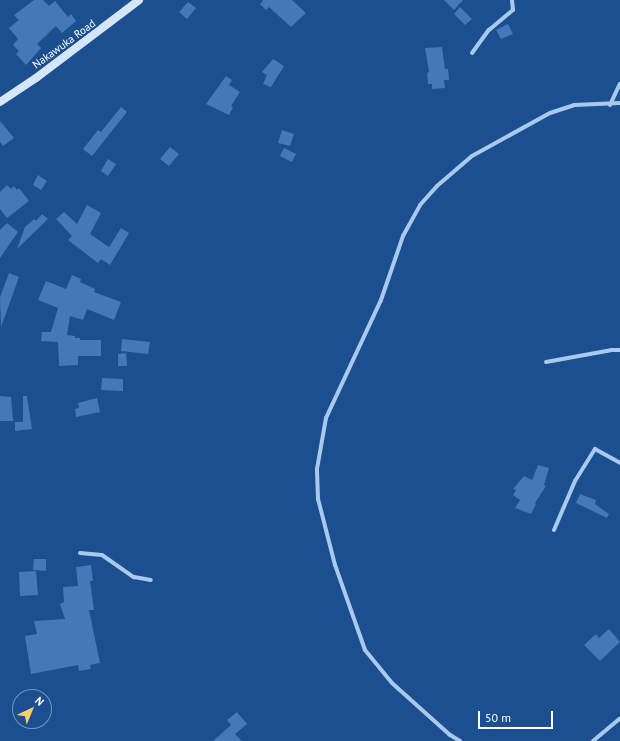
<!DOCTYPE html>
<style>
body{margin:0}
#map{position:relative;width:620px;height:741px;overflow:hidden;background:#1b4f8f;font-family:"PT Sans",sans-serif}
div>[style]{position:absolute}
.building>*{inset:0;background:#4478b7}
.street>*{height:4px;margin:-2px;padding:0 2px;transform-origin:2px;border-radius:2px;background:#a9c9ee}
.secondary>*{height:8px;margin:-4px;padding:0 4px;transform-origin:4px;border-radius:4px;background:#d6e6fa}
span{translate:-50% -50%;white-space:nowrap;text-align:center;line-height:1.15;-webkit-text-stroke:4px #1b4f8f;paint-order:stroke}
.street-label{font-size:11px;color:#fff}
.north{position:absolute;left:12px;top:689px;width:40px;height:40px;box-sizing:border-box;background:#1b4f8f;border:1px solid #7695bc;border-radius:50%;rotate:44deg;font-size:11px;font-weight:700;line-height:16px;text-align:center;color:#fff}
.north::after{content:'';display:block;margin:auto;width:14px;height:18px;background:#ffd166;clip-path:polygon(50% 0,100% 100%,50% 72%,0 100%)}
.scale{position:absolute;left:478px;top:711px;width:75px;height:18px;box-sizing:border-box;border:2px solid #fff;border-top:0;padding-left:5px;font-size:12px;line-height:14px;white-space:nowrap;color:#fff;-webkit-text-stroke:3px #1b4f8f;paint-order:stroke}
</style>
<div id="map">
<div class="building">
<i style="clip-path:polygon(34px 0,43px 0,49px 6px,55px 1px,68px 17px,71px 14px,76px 21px,62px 33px,56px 26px,37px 44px,41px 48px,26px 65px,16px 54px,19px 51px,13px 45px,18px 39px,9px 28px,19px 20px,14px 15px)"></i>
<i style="clip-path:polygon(262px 0,292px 0,306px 13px,291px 27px,269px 7px,266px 10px,260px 4px,263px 1px)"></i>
<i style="clip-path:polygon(444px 0,463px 0,454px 10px)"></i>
<i style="clip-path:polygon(188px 2px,196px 8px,187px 19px,179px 12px)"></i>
<i style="clip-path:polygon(460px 7px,472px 19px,465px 25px,454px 14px)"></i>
<i style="clip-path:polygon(508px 24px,513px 34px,501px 39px,496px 30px)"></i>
<i style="clip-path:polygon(442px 47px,445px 69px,448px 69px,449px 80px,444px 80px,445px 88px,432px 89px,432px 84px,428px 84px,427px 73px,429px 72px,425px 48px)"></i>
<i style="clip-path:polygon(273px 59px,284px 66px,271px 87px,263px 84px,267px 75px,262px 72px)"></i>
<i style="clip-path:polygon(226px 76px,232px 80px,229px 85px,240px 92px,231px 106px,233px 107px,229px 115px,206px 104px)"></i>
<i style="clip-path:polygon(121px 107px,127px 112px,92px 156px,83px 149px,98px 130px,101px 132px)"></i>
<i style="clip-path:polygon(0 121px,14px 138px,3px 146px,0 142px)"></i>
<i style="clip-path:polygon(282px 130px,294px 134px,290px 146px,278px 143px)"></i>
<i style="clip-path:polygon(170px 147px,179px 154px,169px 166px,160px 159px)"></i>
<i style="clip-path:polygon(284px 148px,296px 154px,292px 162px,280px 156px)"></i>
<i style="clip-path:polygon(108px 159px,116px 164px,108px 176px,101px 171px)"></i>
<i style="clip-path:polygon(38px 175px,47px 181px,41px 190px,33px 185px)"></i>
<i style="clip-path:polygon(7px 185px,11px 189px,14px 186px,17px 190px,19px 188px,29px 201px,7px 218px,0 209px,0 192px)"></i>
<i style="clip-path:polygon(87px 205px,101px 213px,90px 234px,109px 247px,121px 228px,129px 233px,110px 265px,101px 259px,98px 263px,68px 240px,72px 236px,56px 219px,64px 212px,77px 224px)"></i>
<i style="clip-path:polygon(42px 214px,48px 219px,17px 249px,25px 227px,34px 219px,36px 221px)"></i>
<i style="clip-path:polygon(7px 223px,18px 232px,0 258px,0 230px)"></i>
<i style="clip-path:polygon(9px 273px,19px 277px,1px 327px,0 297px)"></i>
<i style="clip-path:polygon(72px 275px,81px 279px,80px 282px,95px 289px,94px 292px,121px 302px,114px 320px,87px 309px,83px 320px,70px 316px,67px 335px,75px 336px,75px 338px,80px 338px,80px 340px,101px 340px,101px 356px,78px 356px,78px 365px,59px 366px,58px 342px,41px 341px,42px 332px,51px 332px,58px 308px,38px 300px,46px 281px,66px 289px)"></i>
<i style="clip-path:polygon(122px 339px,150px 342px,148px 354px,121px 351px)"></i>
<i style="clip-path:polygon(126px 353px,127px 366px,118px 366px,118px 354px)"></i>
<i style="clip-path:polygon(102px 378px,123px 379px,123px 391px,101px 390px)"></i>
<i style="clip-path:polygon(0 396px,11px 397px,13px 421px,0 421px)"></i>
<i style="clip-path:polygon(23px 396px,27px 396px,32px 429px,15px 431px,15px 422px,23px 422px)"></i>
<i style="clip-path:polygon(97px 398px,100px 412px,76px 417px,75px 409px,79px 408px,78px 403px)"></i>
<i style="clip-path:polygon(538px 465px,549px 468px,544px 485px,546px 486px,535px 503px,536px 504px,531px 514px,515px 508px,520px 500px,513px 495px,516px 490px,513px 489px,524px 476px,532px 480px)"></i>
<i style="clip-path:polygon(580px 494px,596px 500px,595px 504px,609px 514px,607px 518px,576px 503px)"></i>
<i style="clip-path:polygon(34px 559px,46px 559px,46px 571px,33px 570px)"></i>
<i style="clip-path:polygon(91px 565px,93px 581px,90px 581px,94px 610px,89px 610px,100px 663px,90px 665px,91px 669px,79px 671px,78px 665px,31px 674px,25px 636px,37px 634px,34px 621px,65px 619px,60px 604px,64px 602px,63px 587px,78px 586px,76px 567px)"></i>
<i style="clip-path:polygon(36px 571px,38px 595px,20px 596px,19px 572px)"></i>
<i style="clip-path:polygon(609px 629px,620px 642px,600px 661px,584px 645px,596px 634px,599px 638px)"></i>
<i style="clip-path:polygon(237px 712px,247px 724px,235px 734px,242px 741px,213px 741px,231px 725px,227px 720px)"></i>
</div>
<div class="street">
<i style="left:472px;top:53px;width:29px;rotate:-54deg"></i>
<i style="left:489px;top:30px;width:31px;rotate:-40deg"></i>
<i style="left:513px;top:10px;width:10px;rotate:-96deg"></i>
<i style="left:610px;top:105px;width:23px;rotate:-65deg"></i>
<i style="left:546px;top:362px;width:67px;rotate:-10.3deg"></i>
<i style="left:612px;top:350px;width:8px"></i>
<i style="left:554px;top:530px;width:53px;rotate:-66.8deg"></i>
<i style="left:575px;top:481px;width:38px;rotate:-58deg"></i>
<i style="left:595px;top:449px;width:29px;rotate:29deg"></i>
<i style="left:80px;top:553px;width:22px;rotate:5deg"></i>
<i style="left:102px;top:555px;width:39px;rotate:35deg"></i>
<i style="left:134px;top:577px;width:17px;rotate:10deg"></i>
<i style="left:460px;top:741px;width:12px;rotate:-149deg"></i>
<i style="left:450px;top:735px;width:78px;rotate:-138.1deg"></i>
<i style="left:392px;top:683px;width:43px;rotate:-129.3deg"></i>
<i style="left:365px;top:650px;width:90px;rotate:-109.4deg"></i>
<i style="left:335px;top:565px;width:68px;rotate:-104.4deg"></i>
<i style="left:318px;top:499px;width:30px;rotate:-92deg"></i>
<i style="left:317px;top:469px;width:52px;rotate:-80deg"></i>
<i style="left:326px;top:418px;width:130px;rotate:-65deg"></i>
<i style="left:381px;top:300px;width:68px;rotate:-71deg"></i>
<i style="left:403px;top:236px;width:35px;rotate:-61deg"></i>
<i style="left:420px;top:205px;width:25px;rotate:-48deg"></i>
<i style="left:437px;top:186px;width:46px;rotate:-40.6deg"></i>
<i style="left:472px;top:156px;width:89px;rotate:-28.9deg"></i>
<i style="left:550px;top:113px;width:25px;rotate:-18deg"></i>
<i style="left:574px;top:105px;width:46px;rotate:-2.5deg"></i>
<i style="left:593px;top:741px;width:35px;rotate:-40deg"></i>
</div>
<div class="secondary">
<i style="left:0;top:102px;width:43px;rotate:-33.7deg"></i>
<i style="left:36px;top:78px;width:129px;rotate:-37.1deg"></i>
</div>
<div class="street-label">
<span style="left:64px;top:44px;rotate:-36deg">Nakawuka Road</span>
</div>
<div class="north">N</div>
<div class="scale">50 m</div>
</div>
